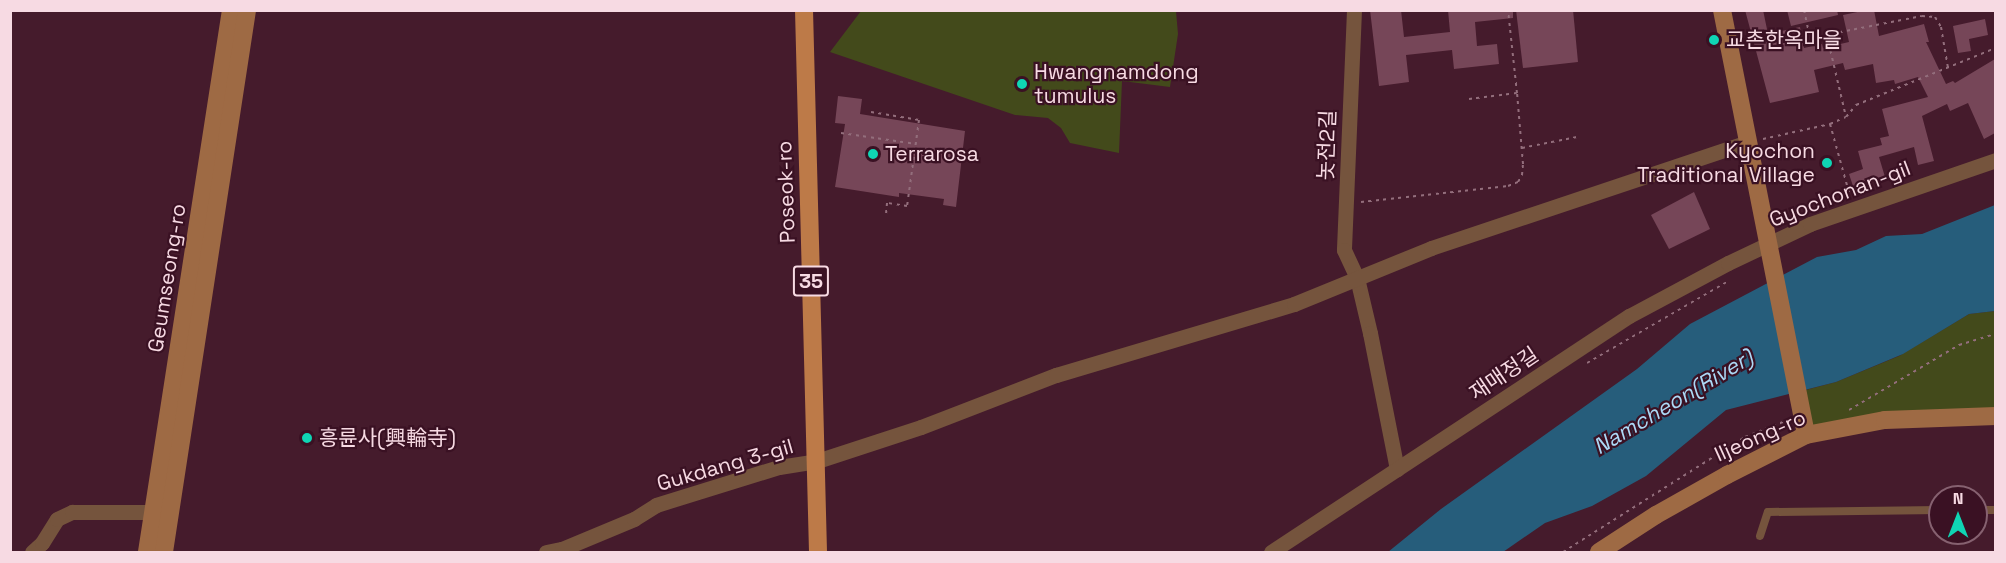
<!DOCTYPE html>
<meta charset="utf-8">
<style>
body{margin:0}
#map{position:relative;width:2006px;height:563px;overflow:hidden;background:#451b2c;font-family:"Space Grotesk","Noto Sans KR",sans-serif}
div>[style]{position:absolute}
.green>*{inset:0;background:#434a1b}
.water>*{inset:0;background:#265d7b}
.building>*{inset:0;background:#764658}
.path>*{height:2px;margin-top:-1px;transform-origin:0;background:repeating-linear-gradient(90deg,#936e7c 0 3px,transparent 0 7.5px)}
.lane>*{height:8px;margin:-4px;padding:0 4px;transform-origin:4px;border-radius:4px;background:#75543d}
.street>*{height:15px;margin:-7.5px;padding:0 7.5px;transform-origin:7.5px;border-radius:7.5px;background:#75543d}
.secondary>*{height:18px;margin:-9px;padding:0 9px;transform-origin:9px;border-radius:9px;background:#9e6a44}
.primary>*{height:18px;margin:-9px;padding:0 9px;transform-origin:9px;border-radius:9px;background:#bd7a48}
.dots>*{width:16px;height:16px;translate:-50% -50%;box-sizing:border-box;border:3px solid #3a1123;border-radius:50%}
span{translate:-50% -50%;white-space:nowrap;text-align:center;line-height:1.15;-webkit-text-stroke:4.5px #3a1123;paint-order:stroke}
.shield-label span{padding:2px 4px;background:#3a1123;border:2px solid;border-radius:4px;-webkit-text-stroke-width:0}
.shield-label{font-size:20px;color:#f7dae3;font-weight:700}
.poi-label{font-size:21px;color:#f7dae3}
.left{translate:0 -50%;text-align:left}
.right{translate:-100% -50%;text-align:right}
.street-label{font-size:21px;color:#f7dae3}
.water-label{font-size:22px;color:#acd9f6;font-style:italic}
.frame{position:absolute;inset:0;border:12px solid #f7dae3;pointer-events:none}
.north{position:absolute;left:1928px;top:485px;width:60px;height:60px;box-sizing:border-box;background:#3a1123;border:2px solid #866170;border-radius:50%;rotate:0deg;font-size:16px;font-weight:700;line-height:24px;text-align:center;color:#f7dae3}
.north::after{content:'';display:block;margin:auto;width:21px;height:27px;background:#0fd5b4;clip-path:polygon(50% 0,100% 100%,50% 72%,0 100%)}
</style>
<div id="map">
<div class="green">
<i style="clip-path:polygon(861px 11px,1176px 11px,1178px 34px,1170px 87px,1122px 81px,1119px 153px,1070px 143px,1061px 128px,1048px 118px,1015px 115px,830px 52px)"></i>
<i style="clip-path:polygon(1995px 311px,1995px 418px,1806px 435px,1798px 392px,1836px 382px,1899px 356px,1969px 314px)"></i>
</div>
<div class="water">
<i style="clip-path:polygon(1995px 205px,1995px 311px,1969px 314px,1903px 354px,1836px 382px,1726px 410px,1646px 476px,1592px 506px,1545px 523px,1503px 552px,1388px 552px,1441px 509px,1637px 369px,1690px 324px,1817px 257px,1856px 250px,1886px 236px,1922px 234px)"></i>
</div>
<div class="building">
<i style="clip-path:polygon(1370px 10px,1401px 10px,1404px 37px,1450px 32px,1448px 10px,1513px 10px,1513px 18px,1475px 22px,1477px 46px,1497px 44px,1499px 64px,1454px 69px,1452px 50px,1406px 55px,1409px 82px,1379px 86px)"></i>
<i style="clip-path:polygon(1516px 10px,1573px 10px,1578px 62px,1523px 68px)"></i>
<i style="clip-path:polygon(1745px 10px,1763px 10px,1768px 34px,1800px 27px,1804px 48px,1822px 44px,1823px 48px,1849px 42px,1843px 15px,1867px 10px,1874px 10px,1879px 36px,1924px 24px,1929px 42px,1926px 42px,1946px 84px,1953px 81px,1955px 83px,1995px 59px,1995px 133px,1984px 139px,1968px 103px,1950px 111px,1947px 104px,1922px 116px,1934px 161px,1918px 165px,1914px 147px,1879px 157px,1885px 177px,1853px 186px,1849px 174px,1863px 169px,1858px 151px,1882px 145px,1880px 138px,1889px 136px,1882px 109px,1928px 97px,1918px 77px,1895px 84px,1894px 80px,1876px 83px,1873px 64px,1845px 70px,1843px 63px,1814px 70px,1819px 92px,1770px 103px)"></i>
<i style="clip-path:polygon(1787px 10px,1837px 10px,1838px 15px,1791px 26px)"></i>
<i style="clip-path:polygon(1985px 19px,1988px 35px,1969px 39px,1971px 51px,1958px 53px,1953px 26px)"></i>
<i style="clip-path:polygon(838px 96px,862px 99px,860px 114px,965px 131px,956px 207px,943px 205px,944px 199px,899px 193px,899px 197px,835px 187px,845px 124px,835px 123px)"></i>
<i style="clip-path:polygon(1694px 192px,1710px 229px,1669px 249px,1651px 215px)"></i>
</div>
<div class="path">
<i style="left:1804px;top:10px;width:29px;rotate:78deg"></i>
<i style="left:1810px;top:38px;width:114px;rotate:-11.1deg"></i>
<i style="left:1922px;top:16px;width:13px;rotate:4deg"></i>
<i style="left:1935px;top:17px;width:12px;rotate:59deg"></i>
<i style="left:1941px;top:27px;width:42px;rotate:80.3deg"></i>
<i style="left:1827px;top:36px;width:83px;rotate:76.8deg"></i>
<i style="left:1469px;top:99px;width:48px;rotate:-7.1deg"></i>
<i style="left:1517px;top:93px;width:83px;rotate:-96.2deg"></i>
<i style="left:871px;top:112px;width:49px;rotate:9.5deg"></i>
<i style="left:919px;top:120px;width:87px;rotate:97.9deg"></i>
<i style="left:907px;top:206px;width:20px;rotate:-171deg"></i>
<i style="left:887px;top:203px;width:11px;rotate:95deg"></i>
<i style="left:1830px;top:124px;width:75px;rotate:74.5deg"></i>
<i style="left:841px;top:133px;width:76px;rotate:8.3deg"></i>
<i style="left:1763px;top:139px;width:69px;rotate:-12.6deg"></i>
<i style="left:1830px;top:124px;width:17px;rotate:-24deg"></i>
<i style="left:1846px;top:117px;width:16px;rotate:-50deg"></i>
<i style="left:1856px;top:105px;width:151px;rotate:-22.2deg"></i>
<i style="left:1522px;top:148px;width:56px;rotate:-11.3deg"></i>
<i style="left:1361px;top:202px;width:148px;rotate:-6.2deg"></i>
<i style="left:1508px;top:186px;width:11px;rotate:-22deg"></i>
<i style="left:1518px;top:182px;width:8px;rotate:-60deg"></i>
<i style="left:1522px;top:175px;width:11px;rotate:-85deg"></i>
<i style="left:1523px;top:164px;width:71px;rotate:-94.8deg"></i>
<i style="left:1587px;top:363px;width:162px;rotate:-30.1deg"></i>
<i style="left:1849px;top:410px;width:128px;rotate:-30.6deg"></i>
<i style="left:1959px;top:345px;width:39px;rotate:-17deg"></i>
<i style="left:1563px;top:552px;width:215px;rotate:-32.3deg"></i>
<i style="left:1745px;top:437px;width:46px;rotate:-21.6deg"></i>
</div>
<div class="lane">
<i style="left:1976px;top:510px;width:20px"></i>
<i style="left:1760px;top:536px;width:25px;rotate:-72deg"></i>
<i style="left:1768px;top:512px;width:172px;rotate:-0.7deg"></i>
</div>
<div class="street">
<i style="left:1354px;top:10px;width:240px;rotate:92.4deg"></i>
<i style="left:1344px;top:250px;width:31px;rotate:65deg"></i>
<i style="left:1357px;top:278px;width:57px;rotate:76.7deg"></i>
<i style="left:1370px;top:333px;width:139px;rotate:78.8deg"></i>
<i style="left:32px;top:552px;width:13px;rotate:-42deg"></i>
<i style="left:42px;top:543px;width:28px;rotate:-58deg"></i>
<i style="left:57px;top:519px;width:17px;rotate:-25deg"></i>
<i style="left:72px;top:512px;width:81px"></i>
<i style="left:546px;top:552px;width:16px;rotate:-11deg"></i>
<i style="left:562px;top:549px;width:78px;rotate:-22.6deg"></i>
<i style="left:634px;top:519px;width:26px;rotate:-32deg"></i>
<i style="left:656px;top:505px;width:129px;rotate:-17.2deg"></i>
<i style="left:779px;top:467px;width:38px;rotate:-9deg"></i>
<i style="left:817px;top:461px;width:109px;rotate:-18.1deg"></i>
<i style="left:921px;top:427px;width:145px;rotate:-21.1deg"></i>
<i style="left:1056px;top:375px;width:248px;rotate:-16.6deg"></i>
<i style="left:1294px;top:304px;width:148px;rotate:-22.2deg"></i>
<i style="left:1431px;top:248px;width:333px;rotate:-18.5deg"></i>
<i style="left:1271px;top:552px;width:429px;rotate:-33.4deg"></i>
<i style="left:1629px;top:316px;width:112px;rotate:-28.2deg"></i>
<i style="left:1728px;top:263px;width:91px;rotate:-25.4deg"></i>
<i style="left:1810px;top:224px;width:197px;rotate:-19deg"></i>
</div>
<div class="secondary">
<i style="left:1722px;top:10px;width:433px;rotate:78.8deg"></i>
<i style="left:147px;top:552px;width:548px;rotate:-81.19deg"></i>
<i style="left:164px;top:552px;width:548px;rotate:-81.29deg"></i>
<i style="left:1599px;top:552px;width:68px;rotate:-33deg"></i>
<i style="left:1656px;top:515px;width:81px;rotate:-29.4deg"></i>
<i style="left:1727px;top:475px;width:89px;rotate:-26.9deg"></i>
<i style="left:1806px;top:435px;width:80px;rotate:-10.8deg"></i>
<i style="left:1885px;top:420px;width:111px;rotate:-2.1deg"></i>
</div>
<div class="primary">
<i style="left:804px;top:10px;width:542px;rotate:88.52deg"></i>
</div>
<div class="dots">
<i style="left:1714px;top:40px;background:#0fd5b4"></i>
<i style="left:1022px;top:84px;background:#0fd5b4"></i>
<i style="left:873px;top:154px;background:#0fd5b4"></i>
<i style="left:1827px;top:163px;background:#0fd5b4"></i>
<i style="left:307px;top:438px;background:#0fd5b4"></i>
</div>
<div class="shield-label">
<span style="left:811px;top:281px">35</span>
</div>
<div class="poi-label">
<span class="left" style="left:1726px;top:40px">교촌한옥마을</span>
<span class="left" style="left:1034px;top:84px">Hwangnamdong<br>tumulus</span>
<span class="right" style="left:1815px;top:163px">Kyochon<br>Traditional Village</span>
<span class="left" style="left:885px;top:154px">Terrarosa</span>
<span class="left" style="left:319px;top:438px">흥륜사(興輪寺)</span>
</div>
<div class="street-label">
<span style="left:1327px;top:145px;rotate:-88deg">놋전2길</span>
<span style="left:786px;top:192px;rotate:-92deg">Poseok-ro</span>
<span style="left:1840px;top:194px;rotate:-21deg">Gyochonan-gil</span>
<span style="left:167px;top:278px;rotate:-81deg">Geumseong-ro</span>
<span style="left:1504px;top:374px;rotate:-34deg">재매정길</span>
<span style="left:1760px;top:436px;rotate:-24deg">Iljeong-ro</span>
<span style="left:725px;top:465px;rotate:-16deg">Gukdang 3-gil</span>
</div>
<div class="water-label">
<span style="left:1673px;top:402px;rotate:-31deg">Namcheon(River)</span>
</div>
<div class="frame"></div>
<div class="north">N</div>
</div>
